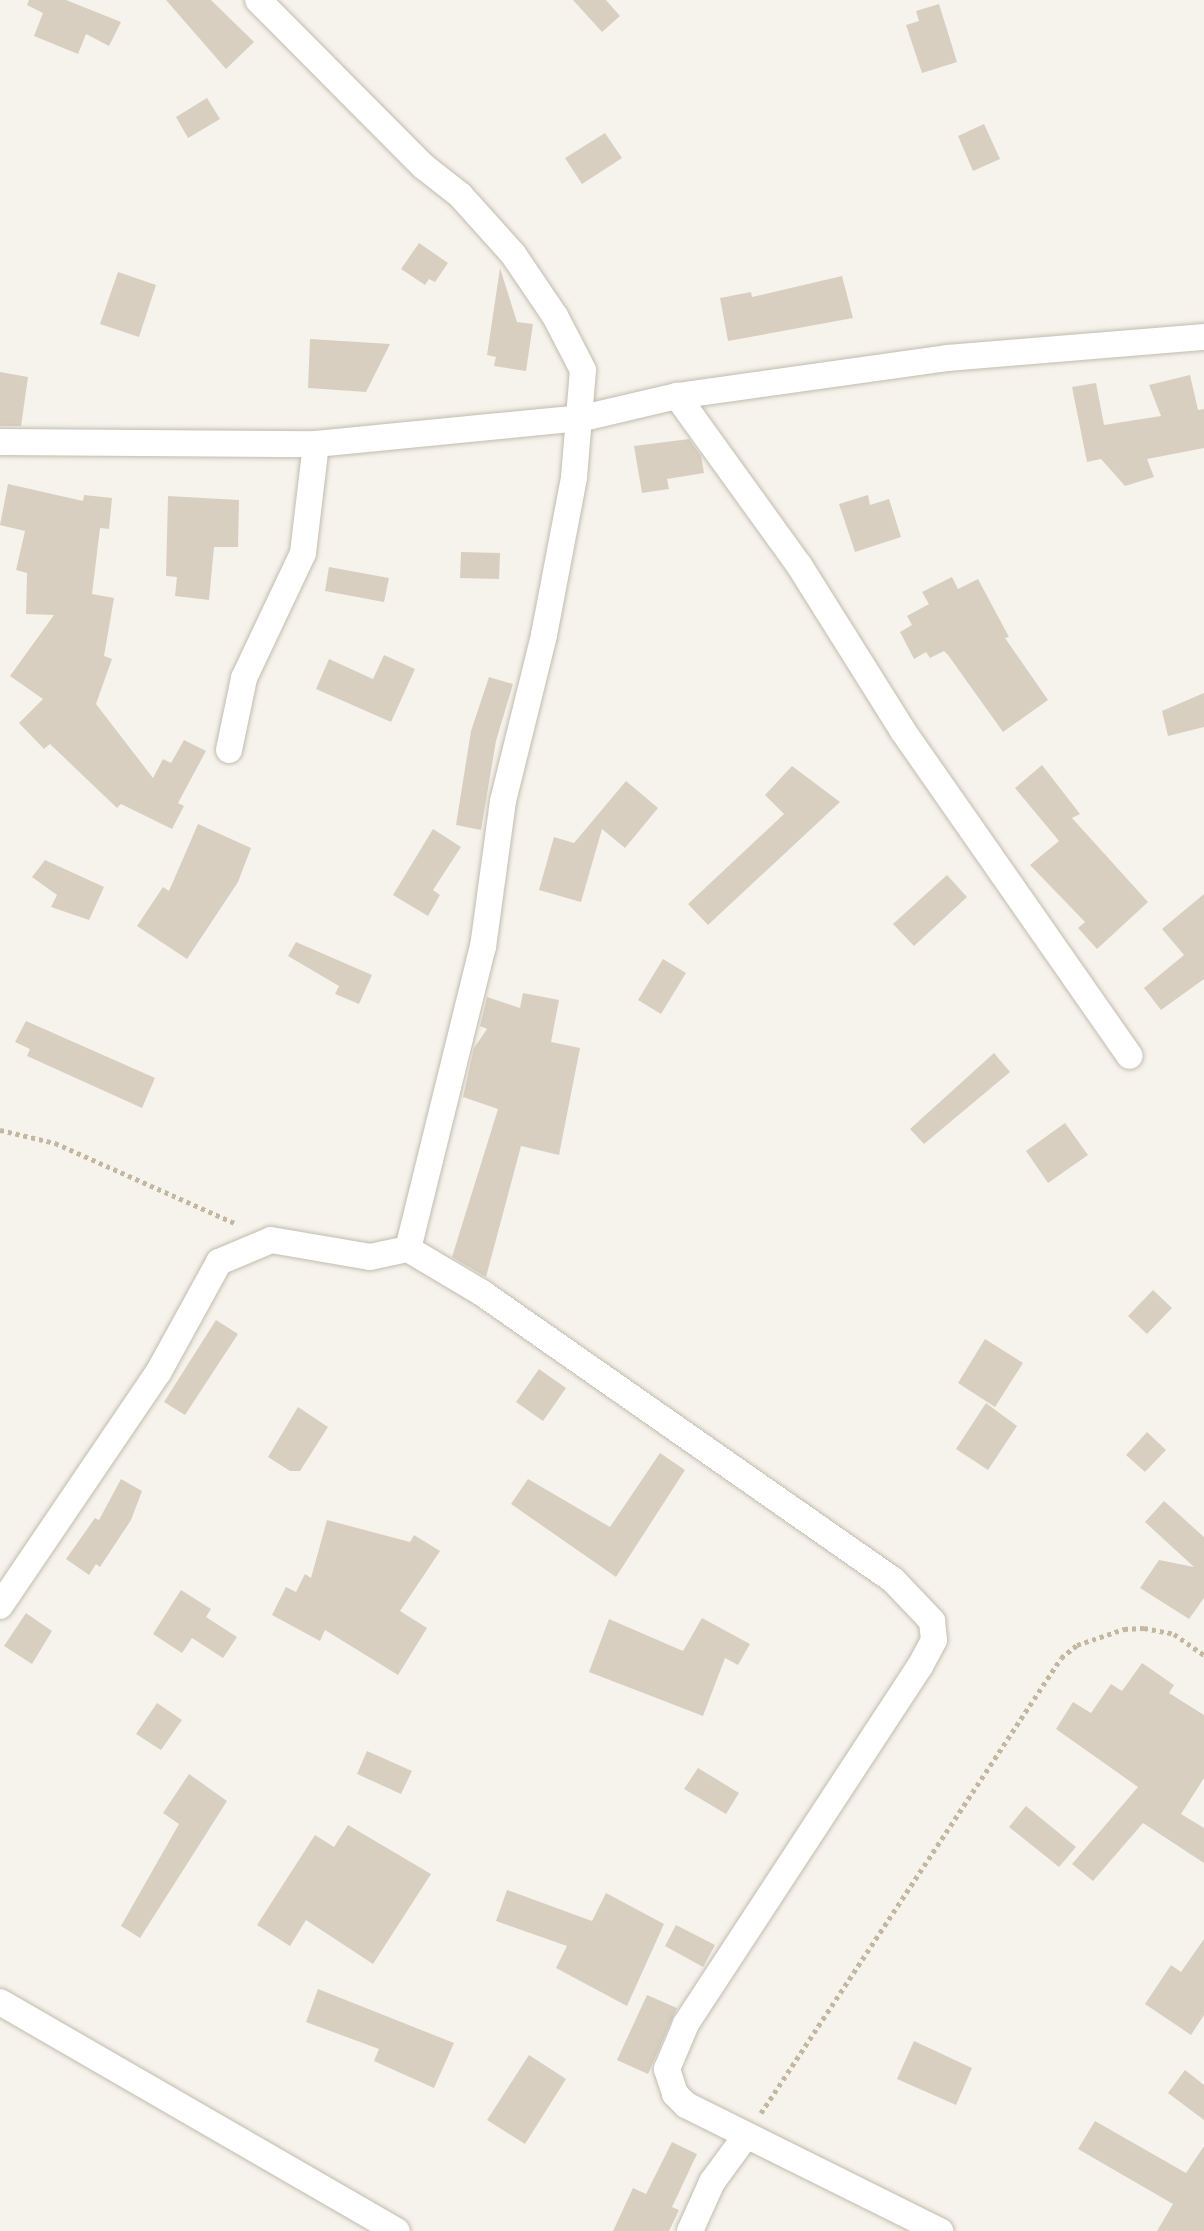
<!DOCTYPE html>
<style>
body{margin:0}
#map{position:relative;width:1204px;height:2231px;overflow:hidden;background:#f6f3ec;font-family:Montserrat,sans-serif}
div>[style]{position:absolute}
.building>*{inset:0;background:#d8cfc1}
.path>*{height:5px;margin-top:-2.5px;transform-origin:0;background:repeating-linear-gradient(90deg,#c4b79f 0 4px,transparent 0 8px)}
.roads{filter:drop-shadow(0 0 2px #c2bbae) drop-shadow(0 0 2px #c2bbae)}
.minor>*{height:26px;margin:-13px;padding:0 13px;transform-origin:13px;border-radius:13px;background:#fff}
span{translate:-50% -50%;white-space:nowrap;text-align:center;line-height:1.15;-webkit-text-stroke:6px #fff;paint-order:stroke}
</style>
<div id="map">
<div class="building">
<i style="clip-path:polygon(29px 0,66px 0,121px 22px,109px 46px,86px 34px,78px 54px,34px 36px,43px 13px,27px 5px)"></i>
<i style="clip-path:polygon(166px 0,211px 0,254px 42px,226px 69px)"></i>
<i style="clip-path:polygon(573px 0,606px 0,620px 16px,602px 32px)"></i>
<i style="clip-path:polygon(939px 4px,957px 62px,922px 73px,906px 25px,919px 21px,916px 11px)"></i>
<i style="clip-path:polygon(207px 98px,220px 119px,188px 138px,176px 117px)"></i>
<i style="clip-path:polygon(984px 124px,1000px 159px,973px 171px,958px 136px)"></i>
<i style="clip-path:polygon(605px 133px,622px 158px,582px 184px,565px 158px)"></i>
<i style="clip-path:polygon(419px 243px,448px 263px,435px 282px,429px 279px,425px 285px,401px 269px)"></i>
<i style="clip-path:polygon(500px 268px,517px 322px,533px 324px,526px 371px,494px 366px,496px 357px,487px 355px)"></i>
<i style="clip-path:polygon(118px 272px,156px 285px,139px 337px,100px 324px)"></i>
<i style="clip-path:polygon(842px 276px,853px 318px,728px 341px,720px 298px,751px 292px,752px 297px)"></i>
<i style="clip-path:polygon(310px 339px,390px 344px,366px 392px,308px 388px)"></i>
<i style="clip-path:polygon(0 372px,28px 377px,21px 426px,0 426px)"></i>
<i style="clip-path:polygon(1190px 375px,1198px 410px,1204px 409px,1204px 448px,1147px 459px,1154px 477px,1125px 486px,1101px 459px,1087px 462px,1072px 387px,1096px 383px,1104px 425px,1161px 416px,1149px 385px)"></i>
<i style="clip-path:polygon(689px 439px,701px 456px,704px 473px,667px 479px,669px 489px,642px 493px,634px 446px)"></i>
<i style="clip-path:polygon(8px 484px,83px 501px,84px 495px,112px 498px,109px 529px,100px 528px,92px 594px,114px 598px,104px 656px,112px 659px,96px 704px,153px 778px,163px 759px,171px 763px,184px 740px,206px 751px,178px 803px,184px 806px,172px 829px,121px 804px,117px 808px,50px 744px,44px 749px,19px 723px,43px 699px,10px 676px,54px 615px,26px 614px,27px 573px,16px 570px,25px 531px,0 525px)"></i>
<i style="clip-path:polygon(868px 495px,870px 505px,889px 499px,901px 537px,855px 552px,839px 504px)"></i>
<i style="clip-path:polygon(168px 496px,239px 500px,238px 547px,214px 547px,209px 600px,175px 596px,177px 577px,166px 576px)"></i>
<i style="clip-path:polygon(461px 552px,500px 553px,499px 579px,460px 578px)"></i>
<i style="clip-path:polygon(329px 567px,389px 578px,384px 602px,325px 591px)"></i>
<i style="clip-path:polygon(952px 577px,958px 589px,978px 579px,1009px 637px,1005px 638px,1048px 700px,1003px 732px,948px 655px,944px 651px,930px 658px,926px 652px,914px 659px,900px 632px,912px 625px,907px 616px,929px 604px,922px 592px)"></i>
<i style="clip-path:polygon(384px 655px,415px 669px,391px 722px,316px 689px,329px 659px,373px 679px)"></i>
<i style="clip-path:polygon(489px 677px,513px 684px,496px 741px,481px 830px,456px 825px,471px 731px)"></i>
<i style="clip-path:polygon(1204px 693px,1204px 727px,1168px 736px,1162px 711px)"></i>
<i style="clip-path:polygon(1042px 765px,1080px 814px,1072px 818px,1148px 902px,1097px 949px,1078px 928px,1085px 922px,1030px 865px,1059px 841px,1015px 788px)"></i>
<i style="clip-path:polygon(792px 766px,840px 802px,708px 925px,688px 904px,784px 814px,765px 795px)"></i>
<i style="clip-path:polygon(626px 781px,658px 808px,625px 848px,602px 829px,581px 902px,539px 890px,554px 837px,574px 843px)"></i>
<i style="clip-path:polygon(198px 824px,251px 848px,238px 882px,187px 959px,137px 926px,163px 887px,169px 891px)"></i>
<i style="clip-path:polygon(433px 829px,461px 847px,433px 890px,440px 895px,428px 916px,393px 895px)"></i>
<i style="clip-path:polygon(45px 860px,104px 887px,89px 920px,51px 907px,57px 895px,32px 877px)"></i>
<i style="clip-path:polygon(947px 875px,967px 897px,914px 946px,893px 924px)"></i>
<i style="clip-path:polygon(1204px 894px,1204px 979px,1161px 1010px,1144px 988px,1184px 955px,1162px 929px)"></i>
<i style="clip-path:polygon(296px 942px,372px 975px,359px 1004px,335px 994px,339px 986px,288px 956px)"></i>
<i style="clip-path:polygon(663px 959px,686px 973px,661px 1014px,638px 1000px)"></i>
<i style="clip-path:polygon(523px 993px,559px 1000px,551px 1042px,580px 1048px,559px 1155px,521px 1146px,486px 1277px,452px 1257px,498px 1109px,463px 1097px,474px 1048px,487px 1029px,480px 1026px,487px 997px,520px 1008px)"></i>
<i style="clip-path:polygon(26px 1021px,155px 1078px,142px 1108px,27px 1056px,30px 1049px,15px 1042px)"></i>
<i style="clip-path:polygon(994px 1053px,1010px 1072px,924px 1144px,910px 1129px)"></i>
<i style="clip-path:polygon(1065px 1123px,1088px 1155px,1048px 1183px,1026px 1151px)"></i>
<i style="clip-path:polygon(1153px 1290px,1172px 1308px,1147px 1334px,1128px 1316px)"></i>
<i style="clip-path:polygon(216px 1320px,238px 1334px,185px 1415px,164px 1402px)"></i>
<i style="clip-path:polygon(985px 1339px,1023px 1363px,995px 1407px,958px 1383px)"></i>
<i style="clip-path:polygon(539px 1369px,566px 1388px,543px 1421px,516px 1402px)"></i>
<i style="clip-path:polygon(986px 1403px,1017px 1426px,988px 1470px,956px 1449px)"></i>
<i style="clip-path:polygon(298px 1407px,328px 1427px,300px 1471px,290px 1471px,268px 1457px)"></i>
<i style="clip-path:polygon(1147px 1432px,1166px 1450px,1145px 1472px,1126px 1455px)"></i>
<i style="clip-path:polygon(660px 1453px,685px 1470px,616px 1577px,511px 1504px,528px 1479px,610px 1527px)"></i>
<i style="clip-path:polygon(121px 1479px,142px 1491px,131px 1520px,100px 1567px,96px 1564px,89px 1575px,66px 1559px,95px 1518px,99px 1520px)"></i>
<i style="clip-path:polygon(1164px 1501px,1204px 1537px,1204px 1598px,1189px 1619px,1140px 1588px,1159px 1560px,1194px 1567px,1145px 1522px)"></i>
<i style="clip-path:polygon(327px 1520px,410px 1542px,414px 1535px,440px 1551px,400px 1611px,427px 1628px,398px 1675px,325px 1630px,320px 1641px,272px 1615px,286px 1587px,296px 1592px,305px 1574px,311px 1578px)"></i>
<i style="clip-path:polygon(181px 1590px,211px 1609px,206px 1617px,237px 1637px,223px 1658px,192px 1638px,182px 1653px,153px 1634px)"></i>
<i style="clip-path:polygon(26px 1613px,52px 1631px,32px 1664px,4px 1646px)"></i>
<i style="clip-path:polygon(702px 1618px,750px 1644px,738px 1665px,725px 1658px,703px 1716px,589px 1672px,609px 1619px,683px 1651px)"></i>
<i style="clip-path:polygon(1142px 1663px,1174px 1685px,1169px 1693px,1204px 1715px,1204px 1778px,1181px 1814px,1204px 1828px,1204px 1863px,1143px 1823px,1093px 1881px,1072px 1864px,1138px 1787px,1056px 1729px,1073px 1702px,1091px 1713px,1111px 1684px,1122px 1691px)"></i>
<i style="clip-path:polygon(157px 1703px,182px 1720px,161px 1750px,136px 1734px)"></i>
<i style="clip-path:polygon(367px 1751px,412px 1771px,401px 1794px,357px 1774px)"></i>
<i style="clip-path:polygon(698px 1768px,739px 1793px,726px 1814px,684px 1789px)"></i>
<i style="clip-path:polygon(189px 1774px,227px 1801px,140px 1938px,121px 1926px,179px 1824px,163px 1813px)"></i>
<i style="clip-path:polygon(1026px 1806px,1076px 1847px,1059px 1867px,1009px 1827px)"></i>
<i style="clip-path:polygon(348px 1825px,431px 1874px,373px 1964px,306px 1920px,290px 1946px,257px 1925px,315px 1835px,334px 1847px)"></i>
<i style="clip-path:polygon(507px 1890px,592px 1921px,606px 1893px,664px 1924px,627px 2006px,556px 1968px,567px 1946px,496px 1921px)"></i>
<i style="clip-path:polygon(676px 1925px,715px 1945px,703px 1967px,665px 1946px)"></i>
<i style="clip-path:polygon(1204px 1939px,1204px 2015px,1191px 2035px,1145px 2004px,1171px 1965px,1181px 1972px)"></i>
<i style="clip-path:polygon(318px 1989px,454px 2043px,434px 2088px,374px 2061px,379px 2049px,306px 2022px)"></i>
<i style="clip-path:polygon(647px 1995px,677px 2008px,648px 2074px,617px 2060px)"></i>
<i style="clip-path:polygon(914px 2041px,972px 2068px,956px 2105px,897px 2079px)"></i>
<i style="clip-path:polygon(529px 2055px,566px 2079px,525px 2144px,487px 2120px)"></i>
<i style="clip-path:polygon(1185px 2070px,1204px 2085px,1204px 2120px,1168px 2093px)"></i>
<i style="clip-path:polygon(1095px 2121px,1186px 2173px,1204px 2146px,1204px 2231px,1157px 2231px,1173px 2204px,1078px 2149px)"></i>
<i style="clip-path:polygon(672px 2142px,697px 2154px,672px 2207px,679px 2210px,669px 2231px,613px 2231px,633px 2188px,646px 2194px)"></i>
</div>
<div class="path">
<i style="left:0;top:1130px;width:57px;rotate:13.3deg"></i>
<i style="left:55px;top:1143px;width:199px;rotate:24deg"></i>
<i style="left:761px;top:2113px;width:545px;rotate:-56.6deg"></i>
<i style="left:1061px;top:1658px;width:21px;rotate:-39deg"></i>
<i style="left:1077px;top:1645px;width:50px;rotate:-18.8deg"></i>
<i style="left:1124px;top:1629px;width:20px;rotate:-3deg"></i>
<i style="left:1144px;top:1628px;width:31px;rotate:11deg"></i>
<i style="left:1174px;top:1634px;width:37px;rotate:35deg"></i>
</div>
<div class="roads">
<div class="minor">
<i style="left:677px;top:396px;width:208px;rotate:54.2deg"></i>
<i style="left:799px;top:565px;width:196px;rotate:57.9deg"></i>
<i style="left:903px;top:731px;width:396px;rotate:55.1deg"></i>
<i style="left:0;top:442px;width:316px;rotate:0.4deg"></i>
<i style="left:316px;top:444px;width:268px;rotate:-5.6deg"></i>
<i style="left:583px;top:418px;width:97px;rotate:-13.2deg"></i>
<i style="left:677px;top:396px;width:274px;rotate:-8deg"></i>
<i style="left:948px;top:358px;width:257px;rotate:-4.7deg"></i>
<i style="left:229px;top:750px;width:74px;rotate:-78.2deg"></i>
<i style="left:244px;top:678px;width:138px;rotate:-64.7deg"></i>
<i style="left:303px;top:553px;width:110px;rotate:-83.2deg"></i>
<i style="left:408px;top:1249px;width:86px;rotate:30.7deg"></i>
<i style="left:482px;top:1293px;width:501px;rotate:34.93deg"></i>
<i style="left:893px;top:1580px;width:57px;rotate:46.4deg"></i>
<i style="left:932px;top:1621px;width:19px;rotate:84deg"></i>
<i style="left:934px;top:1640px;width:30px;rotate:118deg"></i>
<i style="left:920px;top:1666px;width:428px;rotate:123.2deg"></i>
<i style="left:686px;top:2024px;width:49px;rotate:112.9deg"></i>
<i style="left:667px;top:2069px;width:26px;rotate:72deg"></i>
<i style="left:675px;top:2094px;width:16px;rotate:45deg"></i>
<i style="left:686px;top:2105px;width:284px;rotate:26.4deg"></i>
<i style="left:0;top:1606px;width:282px;rotate:-55.9deg"></i>
<i style="left:158px;top:1373px;width:127px;rotate:-61.2deg"></i>
<i style="left:219px;top:1262px;width:56px;rotate:-22.9deg"></i>
<i style="left:271px;top:1240px;width:100px;rotate:9.7deg"></i>
<i style="left:370px;top:1257px;width:39px;rotate:-12deg"></i>
<i style="left:408px;top:1249px;width:311px;rotate:-76.1deg"></i>
<i style="left:483px;top:947px;width:147px;rotate:-82.2deg"></i>
<i style="left:503px;top:801px;width:171px;rotate:-76.1deg"></i>
<i style="left:544px;top:635px;width:161px;rotate:-79.2deg"></i>
<i style="left:574px;top:477px;width:107px;rotate:-85.2deg"></i>
<i style="left:583px;top:370px;width:61px;rotate:-117.4deg"></i>
<i style="left:555px;top:316px;width:75px;rotate:-124.1deg"></i>
<i style="left:513px;top:254px;width:79px;rotate:-131.9deg"></i>
<i style="left:460px;top:195px;width:47px;rotate:-141.9deg"></i>
<i style="left:423px;top:166px;width:234px;rotate:-134.8deg"></i>
<i style="left:0;top:2002px;width:458px;rotate:30deg"></i>
<i style="left:690px;top:2231px;width:54px;rotate:-65.8deg"></i>
<i style="left:712px;top:2182px;width:56px;rotate:-53.7deg"></i>
</div>
</div>
</div>
